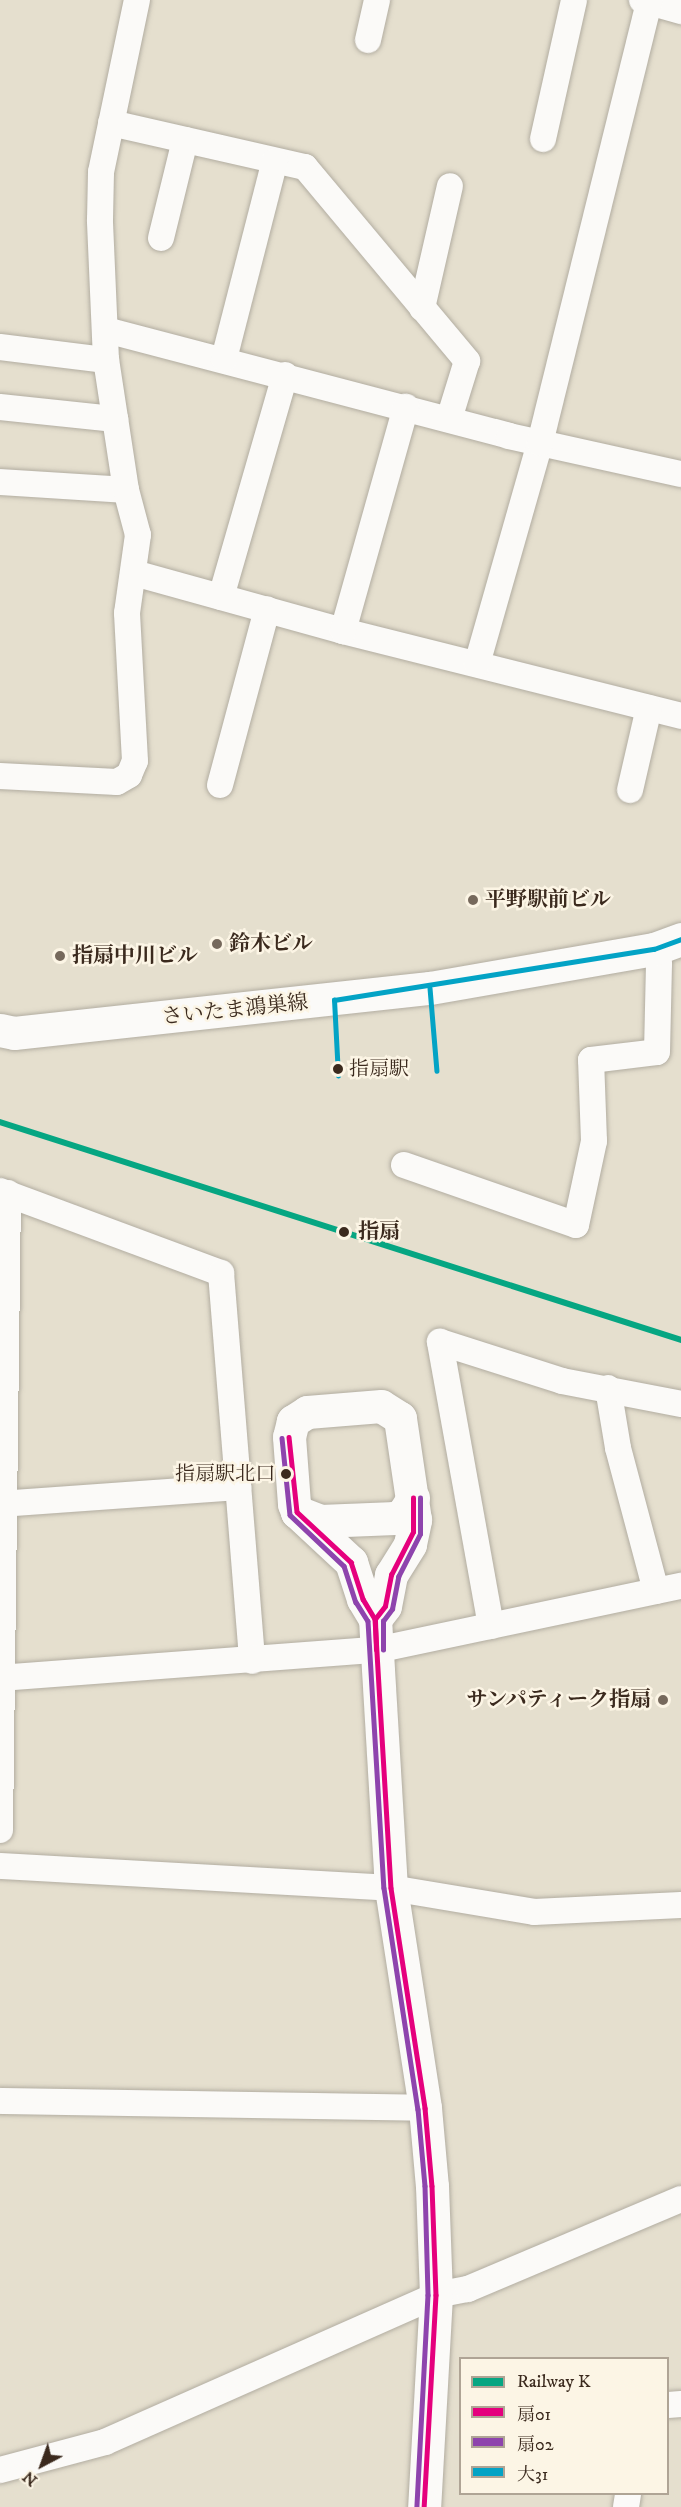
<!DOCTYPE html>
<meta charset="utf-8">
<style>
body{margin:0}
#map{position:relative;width:681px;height:2507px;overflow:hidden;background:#e5dfce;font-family:"IM FELL DW Pica","Noto Serif JP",serif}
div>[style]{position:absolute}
.roads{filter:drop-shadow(0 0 2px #b2ada1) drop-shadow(0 0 2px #b2ada1)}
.street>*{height:26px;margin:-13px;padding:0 13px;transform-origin:13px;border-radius:13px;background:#fbfaf8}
.secondary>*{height:33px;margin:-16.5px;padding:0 16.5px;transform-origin:16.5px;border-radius:16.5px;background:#fbfaf8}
.primary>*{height:33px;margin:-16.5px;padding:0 16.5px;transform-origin:16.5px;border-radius:16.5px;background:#fbfaf8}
.bus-1>*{height:4.5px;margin:-2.25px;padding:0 2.25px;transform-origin:2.25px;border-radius:2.25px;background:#e5007d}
.bus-2>*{height:4.5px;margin:-2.25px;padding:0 2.25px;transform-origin:2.25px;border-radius:2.25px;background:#8e44ad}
.bus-3>*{height:4.5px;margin:-2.25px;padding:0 2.25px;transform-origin:2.25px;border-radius:2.25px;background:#03a3c5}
.rail-1>*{height:6px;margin:-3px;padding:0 3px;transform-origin:3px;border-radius:3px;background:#06a682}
.dots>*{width:16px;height:16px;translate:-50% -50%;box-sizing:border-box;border:3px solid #fcf5e5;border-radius:50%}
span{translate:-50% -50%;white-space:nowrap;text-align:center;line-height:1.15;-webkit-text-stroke:5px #fcf5e5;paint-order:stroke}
.bus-label{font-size:20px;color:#3b2a1e}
.left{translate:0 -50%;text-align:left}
.right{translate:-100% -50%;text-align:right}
.poi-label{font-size:21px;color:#3b2a1e;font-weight:700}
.street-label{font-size:21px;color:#3b2a1e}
.stop-label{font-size:21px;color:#3b2a1e;font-weight:700}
.legend{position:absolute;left:459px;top:2357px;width:210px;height:138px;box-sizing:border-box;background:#fcf5e5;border:2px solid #afa495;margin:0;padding:8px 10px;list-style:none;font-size:18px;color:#3b2a1e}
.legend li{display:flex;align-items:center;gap:12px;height:30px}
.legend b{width:30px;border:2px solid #afa495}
.north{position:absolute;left:12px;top:2435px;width:60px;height:60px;-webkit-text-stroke:4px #fcf5e5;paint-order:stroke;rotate:221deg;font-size:16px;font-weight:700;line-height:24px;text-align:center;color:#3b2a1e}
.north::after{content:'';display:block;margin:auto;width:21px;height:27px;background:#3b2a1e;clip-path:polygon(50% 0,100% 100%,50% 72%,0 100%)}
</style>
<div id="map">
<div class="roads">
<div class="street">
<i style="left:642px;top:0;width:41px;rotate:15.8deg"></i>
<i style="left:368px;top:40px;width:41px;rotate:-77.3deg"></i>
<i style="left:111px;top:123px;width:199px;rotate:12.8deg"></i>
<i style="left:305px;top:167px;width:253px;rotate:50.1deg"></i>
<i style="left:467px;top:361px;width:61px;rotate:107.2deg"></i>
<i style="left:543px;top:139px;width:142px;rotate:-77.4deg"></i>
<i style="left:161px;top:238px;width:101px;rotate:-76.2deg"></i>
<i style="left:422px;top:308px;width:125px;rotate:-77.1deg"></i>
<i style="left:106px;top:330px;width:417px;rotate:14.7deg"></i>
<i style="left:509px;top:436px;width:176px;rotate:12.5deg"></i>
<i style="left:0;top:347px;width:107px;rotate:7deg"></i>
<i style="left:224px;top:359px;width:204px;rotate:-75.6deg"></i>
<i style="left:0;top:407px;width:116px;rotate:6deg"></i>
<i style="left:0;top:482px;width:126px;rotate:3.6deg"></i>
<i style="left:134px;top:573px;width:217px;rotate:15.5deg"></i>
<i style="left:343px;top:631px;width:349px;rotate:14.1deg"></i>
<i style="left:221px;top:597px;width:231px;rotate:-73.9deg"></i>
<i style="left:343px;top:631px;width:233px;rotate:-74.3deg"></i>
<i style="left:477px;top:664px;width:230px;rotate:-74.1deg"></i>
<i style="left:540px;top:443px;width:456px;rotate:-76.1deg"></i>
<i style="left:0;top:776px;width:117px;rotate:2.9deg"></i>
<i style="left:117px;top:782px;width:14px;rotate:-30deg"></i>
<i style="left:129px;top:775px;width:15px;rotate:-67deg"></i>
<i style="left:135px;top:761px;width:148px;rotate:-93.1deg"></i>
<i style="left:127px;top:613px;width:79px;rotate:-82deg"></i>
<i style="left:138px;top:535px;width:47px;rotate:-104.9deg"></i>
<i style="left:126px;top:490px;width:132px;rotate:-98.7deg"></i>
<i style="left:106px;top:360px;width:140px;rotate:-92.5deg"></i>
<i style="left:100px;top:220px;width:48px;rotate:-88.8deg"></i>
<i style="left:101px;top:172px;width:176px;rotate:-78.2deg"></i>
<i style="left:220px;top:785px;width:182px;rotate:-75deg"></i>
<i style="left:630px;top:790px;width:84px;rotate:-77deg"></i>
<i style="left:404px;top:1165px;width:182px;rotate:19.2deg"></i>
<i style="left:576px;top:1225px;width:86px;rotate:-77.9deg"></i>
<i style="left:594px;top:1141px;width:81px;rotate:-92.1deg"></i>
<i style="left:591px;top:1060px;width:66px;rotate:-6.9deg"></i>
<i style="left:657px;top:1052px;width:88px;rotate:-88.7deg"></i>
<i style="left:659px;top:964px;width:16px;rotate:-108deg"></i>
<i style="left:0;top:1191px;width:236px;rotate:20.4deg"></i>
<i style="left:221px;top:1273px;width:389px;rotate:85.4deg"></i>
<i style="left:608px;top:1388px;width:61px;rotate:80.5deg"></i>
<i style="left:618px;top:1448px;width:148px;rotate:75.1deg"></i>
<i style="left:0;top:1504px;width:239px;rotate:-4.1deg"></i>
<i style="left:491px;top:1626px;width:289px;rotate:-100.2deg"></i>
<i style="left:440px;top:1342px;width:128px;rotate:17.7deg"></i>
<i style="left:562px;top:1381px;width:121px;rotate:10.9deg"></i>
<i style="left:0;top:1678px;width:377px;rotate:-4.3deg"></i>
<i style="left:376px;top:1650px;width:312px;rotate:-11.9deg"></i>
<i style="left:0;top:1830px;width:637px;rotate:-89.28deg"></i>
<i style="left:0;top:1866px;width:392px;rotate:3.2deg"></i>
<i style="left:391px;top:1888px;width:145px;rotate:9.5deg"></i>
<i style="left:534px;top:1912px;width:147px;rotate:-2.7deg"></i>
<i style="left:0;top:2101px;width:425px;rotate:0.9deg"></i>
<i style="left:668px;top:2405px;width:13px;rotate:-4deg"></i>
<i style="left:0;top:2470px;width:109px;rotate:-14.9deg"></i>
<i style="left:105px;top:2442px;width:362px;rotate:-23.9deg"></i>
<i style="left:436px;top:2295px;width:33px;rotate:-11deg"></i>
<i style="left:468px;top:2289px;width:231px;rotate:-22.9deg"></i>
<i style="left:626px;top:2507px;width:13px;rotate:-81deg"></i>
</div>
<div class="secondary">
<i style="left:297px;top:1512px;width:25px;rotate:21deg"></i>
<i style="left:320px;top:1521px;width:75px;rotate:-2.3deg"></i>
<i style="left:395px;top:1518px;width:9px;rotate:-27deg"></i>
<i style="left:403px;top:1514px;width:19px;rotate:-58deg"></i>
<i style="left:375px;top:1619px;width:16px;rotate:-52deg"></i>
<i style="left:385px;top:1606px;width:32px;rotate:-79deg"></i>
<i style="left:391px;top:1575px;width:36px;rotate:-58deg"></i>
<i style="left:410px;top:1544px;width:25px;rotate:-78deg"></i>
<i style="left:415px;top:1520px;width:103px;rotate:-98.4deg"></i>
<i style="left:400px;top:1418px;width:22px;rotate:-148deg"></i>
<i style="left:381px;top:1406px;width:74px;rotate:175.4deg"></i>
<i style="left:307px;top:1412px;width:17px;rotate:147deg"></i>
<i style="left:293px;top:1421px;width:16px;rotate:104deg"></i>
<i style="left:289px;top:1437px;width:67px;rotate:85.7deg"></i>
<i style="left:294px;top:1504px;width:9px;rotate:69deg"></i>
<i style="left:297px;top:1512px;width:74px;rotate:42.8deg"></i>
<i style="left:351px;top:1562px;width:39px;rotate:72deg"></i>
<i style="left:363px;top:1599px;width:23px;rotate:59deg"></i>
<i style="left:375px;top:1619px;width:269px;rotate:86.6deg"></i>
<i style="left:391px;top:1888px;width:223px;rotate:81.2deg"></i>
<i style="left:425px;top:2108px;width:78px;rotate:84.9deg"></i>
<i style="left:432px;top:2186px;width:109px;rotate:87.9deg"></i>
<i style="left:436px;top:2295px;width:212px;rotate:93.2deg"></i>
</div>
<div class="primary">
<i style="left:0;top:1030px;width:14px;rotate:12deg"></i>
<i style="left:14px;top:1033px;width:418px;rotate:-6.2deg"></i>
<i style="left:430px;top:988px;width:227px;rotate:-9.9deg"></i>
<i style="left:654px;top:949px;width:29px;rotate:-20deg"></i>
</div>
</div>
<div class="bus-1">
<i style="left:289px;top:1437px;width:75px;rotate:83.9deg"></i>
<i style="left:297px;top:1512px;width:74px;rotate:42.8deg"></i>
<i style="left:351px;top:1562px;width:39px;rotate:72deg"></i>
<i style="left:363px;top:1599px;width:23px;rotate:59deg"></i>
<i style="left:375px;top:1619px;width:269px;rotate:86.6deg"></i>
<i style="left:391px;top:1888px;width:223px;rotate:81.2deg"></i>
<i style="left:425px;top:2108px;width:78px;rotate:84.9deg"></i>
<i style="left:432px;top:2186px;width:109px;rotate:87.9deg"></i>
<i style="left:436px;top:2295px;width:212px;rotate:93.2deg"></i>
<i style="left:376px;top:1650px;width:31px;rotate:-92deg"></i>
<i style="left:375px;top:1619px;width:16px;rotate:-52deg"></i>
<i style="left:385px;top:1606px;width:32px;rotate:-79deg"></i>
<i style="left:391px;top:1575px;width:48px;rotate:-62.9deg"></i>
<i style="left:413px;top:1532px;width:34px;rotate:-90deg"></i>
</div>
<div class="bus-2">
<i style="left:282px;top:1438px;width:77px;rotate:84.1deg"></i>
<i style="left:290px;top:1515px;width:74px;rotate:43.4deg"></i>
<i style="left:344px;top:1566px;width:38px;rotate:72deg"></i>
<i style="left:356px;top:1602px;width:22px;rotate:58deg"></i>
<i style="left:368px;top:1621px;width:267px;rotate:86.6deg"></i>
<i style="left:384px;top:1888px;width:224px;rotate:81.3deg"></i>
<i style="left:418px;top:2109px;width:77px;rotate:84.8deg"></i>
<i style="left:425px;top:2186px;width:109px;rotate:88.4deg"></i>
<i style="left:428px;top:2295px;width:212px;rotate:93deg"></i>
<i style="left:383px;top:1650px;width:29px;rotate:-90deg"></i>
<i style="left:383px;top:1621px;width:15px;rotate:-53deg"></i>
<i style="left:392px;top:1609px;width:33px;rotate:-79deg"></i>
<i style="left:398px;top:1577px;width:48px;rotate:-62.9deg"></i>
<i style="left:420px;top:1534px;width:36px;rotate:-90deg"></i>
</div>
<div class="bus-3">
<i style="left:430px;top:988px;width:83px;rotate:85.2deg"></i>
<i style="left:338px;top:1076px;width:76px;rotate:-93deg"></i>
<i style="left:334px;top:1000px;width:324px;rotate:-9.1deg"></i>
<i style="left:654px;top:949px;width:29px;rotate:-20deg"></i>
</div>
<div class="rail-1">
<i style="left:0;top:1122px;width:715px;rotate:17.75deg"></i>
</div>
<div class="dots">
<i style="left:473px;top:900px;background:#76695c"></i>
<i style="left:217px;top:944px;background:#76695c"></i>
<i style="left:60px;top:956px;background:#76695c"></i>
<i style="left:338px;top:1069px;background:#3b2a1e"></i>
<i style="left:344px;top:1232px;background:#3b2a1e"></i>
<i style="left:286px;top:1474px;background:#3b2a1e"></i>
<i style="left:663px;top:1700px;background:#76695c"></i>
</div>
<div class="bus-label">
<span class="left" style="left:349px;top:1069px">指扇駅</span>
<span class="right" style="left:275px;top:1474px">指扇駅北口</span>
</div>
<div class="poi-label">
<span class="left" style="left:485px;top:900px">平野駅前ビル</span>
<span class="left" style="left:229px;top:944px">鈴木ビル</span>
<span class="left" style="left:72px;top:956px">指扇中川ビル</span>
<span class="right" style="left:651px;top:1700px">サンパティーク指扇</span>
</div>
<div class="street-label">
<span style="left:235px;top:1010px;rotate:-6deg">さいたま鴻巣線</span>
</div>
<div class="stop-label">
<span class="left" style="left:358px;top:1232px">指扇</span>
</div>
<ul class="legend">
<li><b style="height:8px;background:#06a682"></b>Railway K</li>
<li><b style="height:8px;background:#e5007d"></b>扇01</li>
<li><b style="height:8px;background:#8e44ad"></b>扇02</li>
<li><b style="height:8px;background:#03a3c5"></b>大31</li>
</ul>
<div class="north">N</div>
</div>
